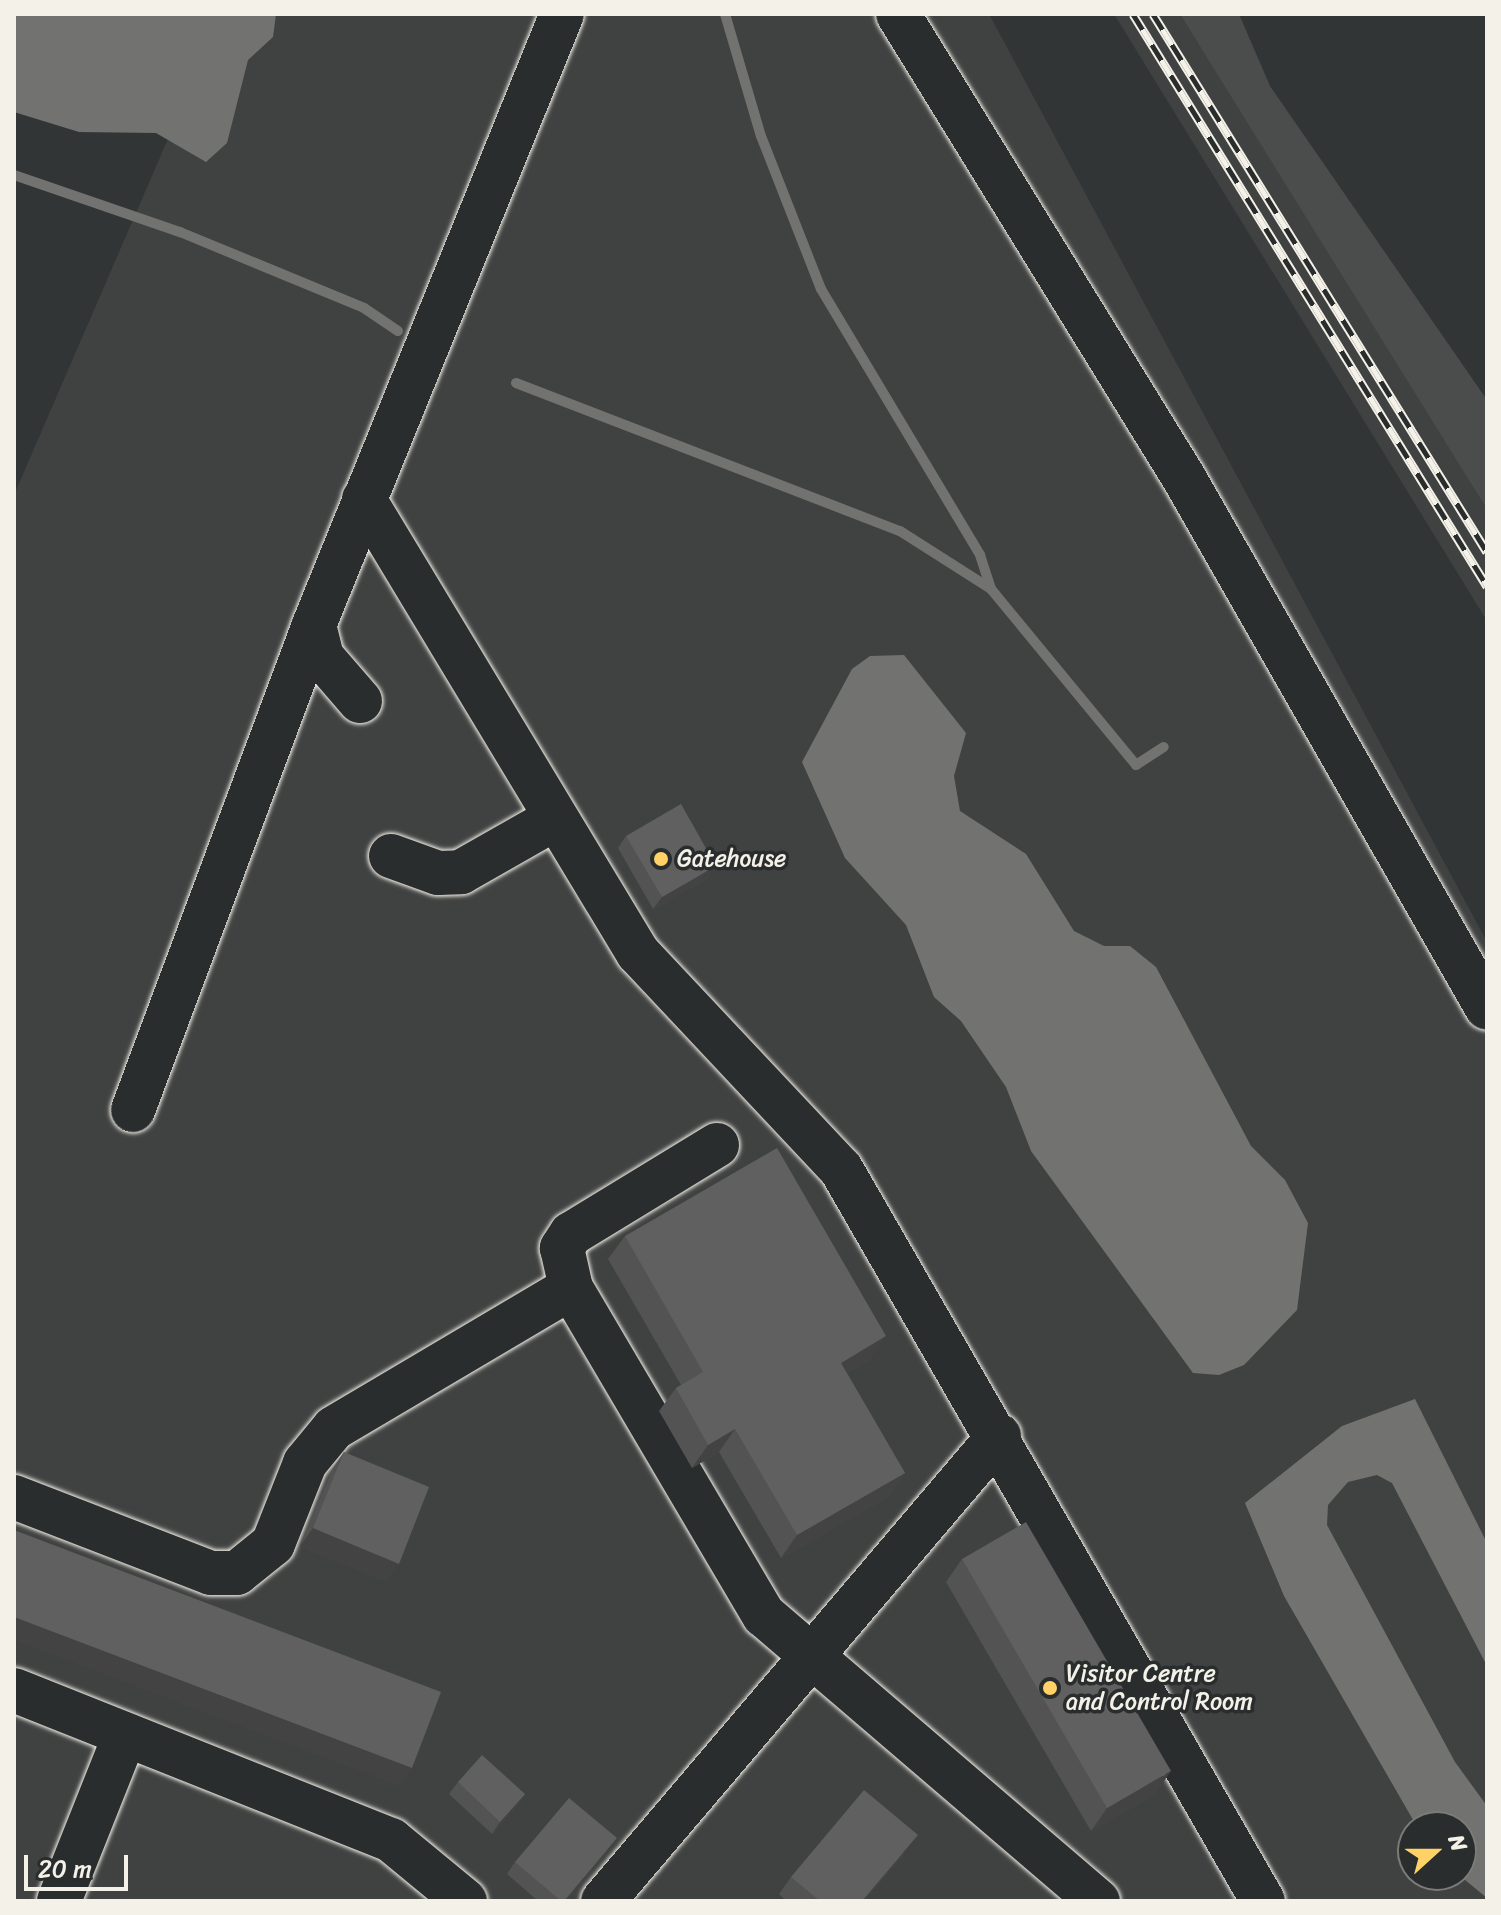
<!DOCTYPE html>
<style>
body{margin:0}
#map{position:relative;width:1501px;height:1915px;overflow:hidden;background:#323535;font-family:Sriracha,sans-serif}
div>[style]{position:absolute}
.built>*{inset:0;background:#404242}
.green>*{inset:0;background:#4b4d4c}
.water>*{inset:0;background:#727370}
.stream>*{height:10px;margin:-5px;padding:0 5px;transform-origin:5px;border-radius:5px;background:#727370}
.roads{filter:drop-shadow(0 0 2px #f4f1e8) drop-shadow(0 0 2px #f4f1e8)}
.minor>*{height:44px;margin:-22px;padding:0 22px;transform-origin:22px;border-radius:22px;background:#2a2d2e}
.rail>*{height:9px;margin-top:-4.5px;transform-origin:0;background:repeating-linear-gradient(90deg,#2a2d2e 0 18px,#f4f1e8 0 36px);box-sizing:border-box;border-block:2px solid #f4f1e8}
.wall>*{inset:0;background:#525352}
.shaded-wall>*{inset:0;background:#424342}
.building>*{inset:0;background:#5f605f}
.dots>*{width:22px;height:22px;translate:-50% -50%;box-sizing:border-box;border:4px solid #2a2d2e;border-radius:50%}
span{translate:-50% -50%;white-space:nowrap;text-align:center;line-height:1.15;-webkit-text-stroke:7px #2a2d2e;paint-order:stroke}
.poi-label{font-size:24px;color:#f4f1e8}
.left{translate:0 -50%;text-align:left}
.frame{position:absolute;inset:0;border:16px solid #f4f1e8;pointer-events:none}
.north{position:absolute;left:1397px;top:1811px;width:80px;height:80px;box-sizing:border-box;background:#2a2d2e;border:2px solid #7b7b78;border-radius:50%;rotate:69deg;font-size:22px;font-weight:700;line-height:32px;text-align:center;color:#f4f1e8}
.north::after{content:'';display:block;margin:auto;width:28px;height:36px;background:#ffd166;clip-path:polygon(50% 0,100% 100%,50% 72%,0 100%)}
.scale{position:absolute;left:24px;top:1855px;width:104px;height:36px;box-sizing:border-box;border:4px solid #f4f1e8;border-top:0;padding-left:10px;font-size:24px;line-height:28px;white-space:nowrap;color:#f4f1e8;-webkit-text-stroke:6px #2a2d2e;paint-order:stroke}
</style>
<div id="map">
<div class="built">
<i style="clip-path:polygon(evenodd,222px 14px,989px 14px,1487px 942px,1487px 1901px,14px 1901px,14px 495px,222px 14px,1413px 1827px,1461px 1827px,1461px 1875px,1413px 1875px,1413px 1827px)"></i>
<i style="clip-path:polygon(1114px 14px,1180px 14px,1422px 397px,1487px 509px,1487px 621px)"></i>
</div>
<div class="green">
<i style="clip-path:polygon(1180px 14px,1239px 14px,1270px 86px,1487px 400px,1487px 509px)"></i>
</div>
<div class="water">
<i style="clip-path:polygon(14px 14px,276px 14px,273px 37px,248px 60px,227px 143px,206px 162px,156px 133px,79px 132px,14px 112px)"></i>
<i style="clip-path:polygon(904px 655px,966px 733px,954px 776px,960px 811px,1026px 854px,1074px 931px,1104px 946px,1130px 946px,1156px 967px,1251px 1146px,1285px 1180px,1308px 1223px,1297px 1310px,1244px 1365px,1219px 1375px,1193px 1373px,1031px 1151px,1006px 1087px,961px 1021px,934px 997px,906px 925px,845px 858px,802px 762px,852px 669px,870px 656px)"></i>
<i style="clip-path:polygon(1415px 1399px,1487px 1543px,1487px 1666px,1392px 1483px,1377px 1475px,1348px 1482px,1328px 1505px,1327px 1525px,1455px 1762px,1487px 1806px,1487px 1898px,1459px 1875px,1461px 1827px,1416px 1825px,1284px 1596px,1245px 1503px,1342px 1426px)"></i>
</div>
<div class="stream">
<i style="left:725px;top:14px;width:127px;rotate:73.6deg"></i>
<i style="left:761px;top:136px;width:164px;rotate:68.6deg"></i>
<i style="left:821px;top:289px;width:310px;rotate:59.1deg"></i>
<i style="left:980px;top:555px;width:36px;rotate:72deg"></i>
<i style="left:14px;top:175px;width:176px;rotate:19deg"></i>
<i style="left:180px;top:232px;width:199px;rotate:22.4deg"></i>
<i style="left:364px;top:308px;width:41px;rotate:34.1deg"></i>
<i style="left:516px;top:383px;width:412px;rotate:21.1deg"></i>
<i style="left:900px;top:531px;width:108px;rotate:32.5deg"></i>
<i style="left:991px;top:589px;width:228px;rotate:50.5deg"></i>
<i style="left:1136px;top:765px;width:33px;rotate:-33deg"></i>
</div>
<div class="roads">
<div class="minor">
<i style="left:898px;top:14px;width:545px;rotate:58.35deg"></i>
<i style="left:1184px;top:478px;width:610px;rotate:60.24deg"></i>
<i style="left:364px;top:499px;width:530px;rotate:58.89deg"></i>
<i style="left:638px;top:953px;width:296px;rotate:46.8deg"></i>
<i style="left:841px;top:1169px;width:845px;rotate:60.04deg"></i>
<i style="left:360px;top:701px;width:58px;rotate:-130.8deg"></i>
<i style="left:322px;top:657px;width:33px;rotate:-104deg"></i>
<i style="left:314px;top:625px;width:659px;rotate:-67.91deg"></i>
<i style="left:391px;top:856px;width:50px;rotate:19.9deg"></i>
<i style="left:438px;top:873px;width:23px;rotate:-2deg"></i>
<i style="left:461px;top:872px;width:109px;rotate:-29.6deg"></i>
<i style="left:133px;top:1110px;width:518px;rotate:-69.53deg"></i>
<i style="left:717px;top:1145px;width:171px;rotate:148.6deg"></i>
<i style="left:571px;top:1234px;width:17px;rotate:123deg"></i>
<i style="left:562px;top:1248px;width:41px;rotate:77.3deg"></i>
<i style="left:571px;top:1288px;width:380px;rotate:59.5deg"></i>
<i style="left:764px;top:1615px;width:440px;rotate:40.6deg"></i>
<i style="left:14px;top:1497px;width:211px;rotate:21.1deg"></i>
<i style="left:211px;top:1573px;width:26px"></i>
<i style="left:237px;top:1573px;width:46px;rotate:-38.9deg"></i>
<i style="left:273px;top:1544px;width:87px;rotate:-68.4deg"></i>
<i style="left:305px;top:1463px;width:45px;rotate:-50.4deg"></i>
<i style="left:334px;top:1428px;width:275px;rotate:-30.6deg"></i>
<i style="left:14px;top:1690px;width:406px;rotate:21.7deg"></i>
<i style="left:391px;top:1840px;width:96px;rotate:39.5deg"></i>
<i style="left:59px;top:1901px;width:179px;rotate:-68.3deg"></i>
<i style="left:603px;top:1901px;width:611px;rotate:-49.58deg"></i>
</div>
</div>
<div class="rail">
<i style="left:1133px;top:14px;width:673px;rotate:58.25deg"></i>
<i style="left:1153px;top:14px;width:633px;rotate:58.17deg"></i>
</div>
<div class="wall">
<i style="clip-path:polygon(626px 836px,708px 878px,653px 909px,618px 848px)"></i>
<i style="clip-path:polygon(625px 1236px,870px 1360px,847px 1373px,905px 1473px,889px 1496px,781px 1558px,719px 1452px,692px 1468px,659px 1411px,676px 1388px,681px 1385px,608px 1259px)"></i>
<i style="clip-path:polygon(344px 1452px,386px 1581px,300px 1546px,332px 1470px)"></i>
<i style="clip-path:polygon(962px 1559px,1155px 1794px,1091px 1831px,946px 1582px)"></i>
<i style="clip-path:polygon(458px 1782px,525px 1794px,517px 1806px,492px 1834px,449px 1794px)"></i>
<i style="clip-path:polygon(608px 1850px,566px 1901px,538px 1901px,507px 1874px,515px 1862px)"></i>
<i style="clip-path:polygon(905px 1853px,864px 1901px,786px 1901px,779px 1894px,791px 1877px)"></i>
</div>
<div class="shaded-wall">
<i style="clip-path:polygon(716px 866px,708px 878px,653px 909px,662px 897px)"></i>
<i style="clip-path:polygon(886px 1336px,870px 1360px,825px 1386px,841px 1363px)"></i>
<i style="clip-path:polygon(735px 1429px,719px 1452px,692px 1468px,708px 1445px)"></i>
<i style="clip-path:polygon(905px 1473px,889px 1496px,781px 1558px,797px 1535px)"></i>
<i style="clip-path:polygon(313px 1528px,399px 1564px,386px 1581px,300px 1546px)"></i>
<i style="clip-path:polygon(14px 1617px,412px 1768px,399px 1786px,14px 1640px)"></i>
<i style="clip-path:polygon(1171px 1771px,1155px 1794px,1091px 1831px,1107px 1808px)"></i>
<i style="clip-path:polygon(525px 1794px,517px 1806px,492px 1834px,500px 1822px)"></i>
<i style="clip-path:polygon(918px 1835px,905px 1853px,864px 1901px,862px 1901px)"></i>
<i style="clip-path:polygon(617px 1838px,608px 1850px,566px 1901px,564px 1901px)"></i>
</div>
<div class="building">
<i style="clip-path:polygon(681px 804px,716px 866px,662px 897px,626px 836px)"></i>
<i style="clip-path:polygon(777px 1148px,886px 1336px,841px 1363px,905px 1473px,797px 1535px,735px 1429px,708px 1445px,676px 1388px,703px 1372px,625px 1236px)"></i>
<i style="clip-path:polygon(344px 1452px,429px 1487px,399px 1564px,313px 1528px)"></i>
<i style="clip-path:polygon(1026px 1522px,1171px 1771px,1107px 1808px,962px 1559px)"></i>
<i style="clip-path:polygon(14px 1530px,441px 1692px,412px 1768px,14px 1617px)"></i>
<i style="clip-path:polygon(482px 1755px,525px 1794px,500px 1822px,458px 1782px)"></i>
<i style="clip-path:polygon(864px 1790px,918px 1835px,862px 1901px,820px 1901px,791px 1877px)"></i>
<i style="clip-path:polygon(569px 1798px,617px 1838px,564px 1901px,561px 1901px,515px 1862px)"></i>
</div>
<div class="dots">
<i style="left:661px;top:859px;background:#ffd166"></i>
<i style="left:1050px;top:1688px;background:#ffd166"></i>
</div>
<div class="poi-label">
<span class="left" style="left:677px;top:859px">Gatehouse</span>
<span class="left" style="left:1066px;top:1688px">Visitor Centre<br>and Control Room</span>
</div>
<div class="frame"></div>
<div class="north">N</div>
<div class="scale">20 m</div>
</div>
